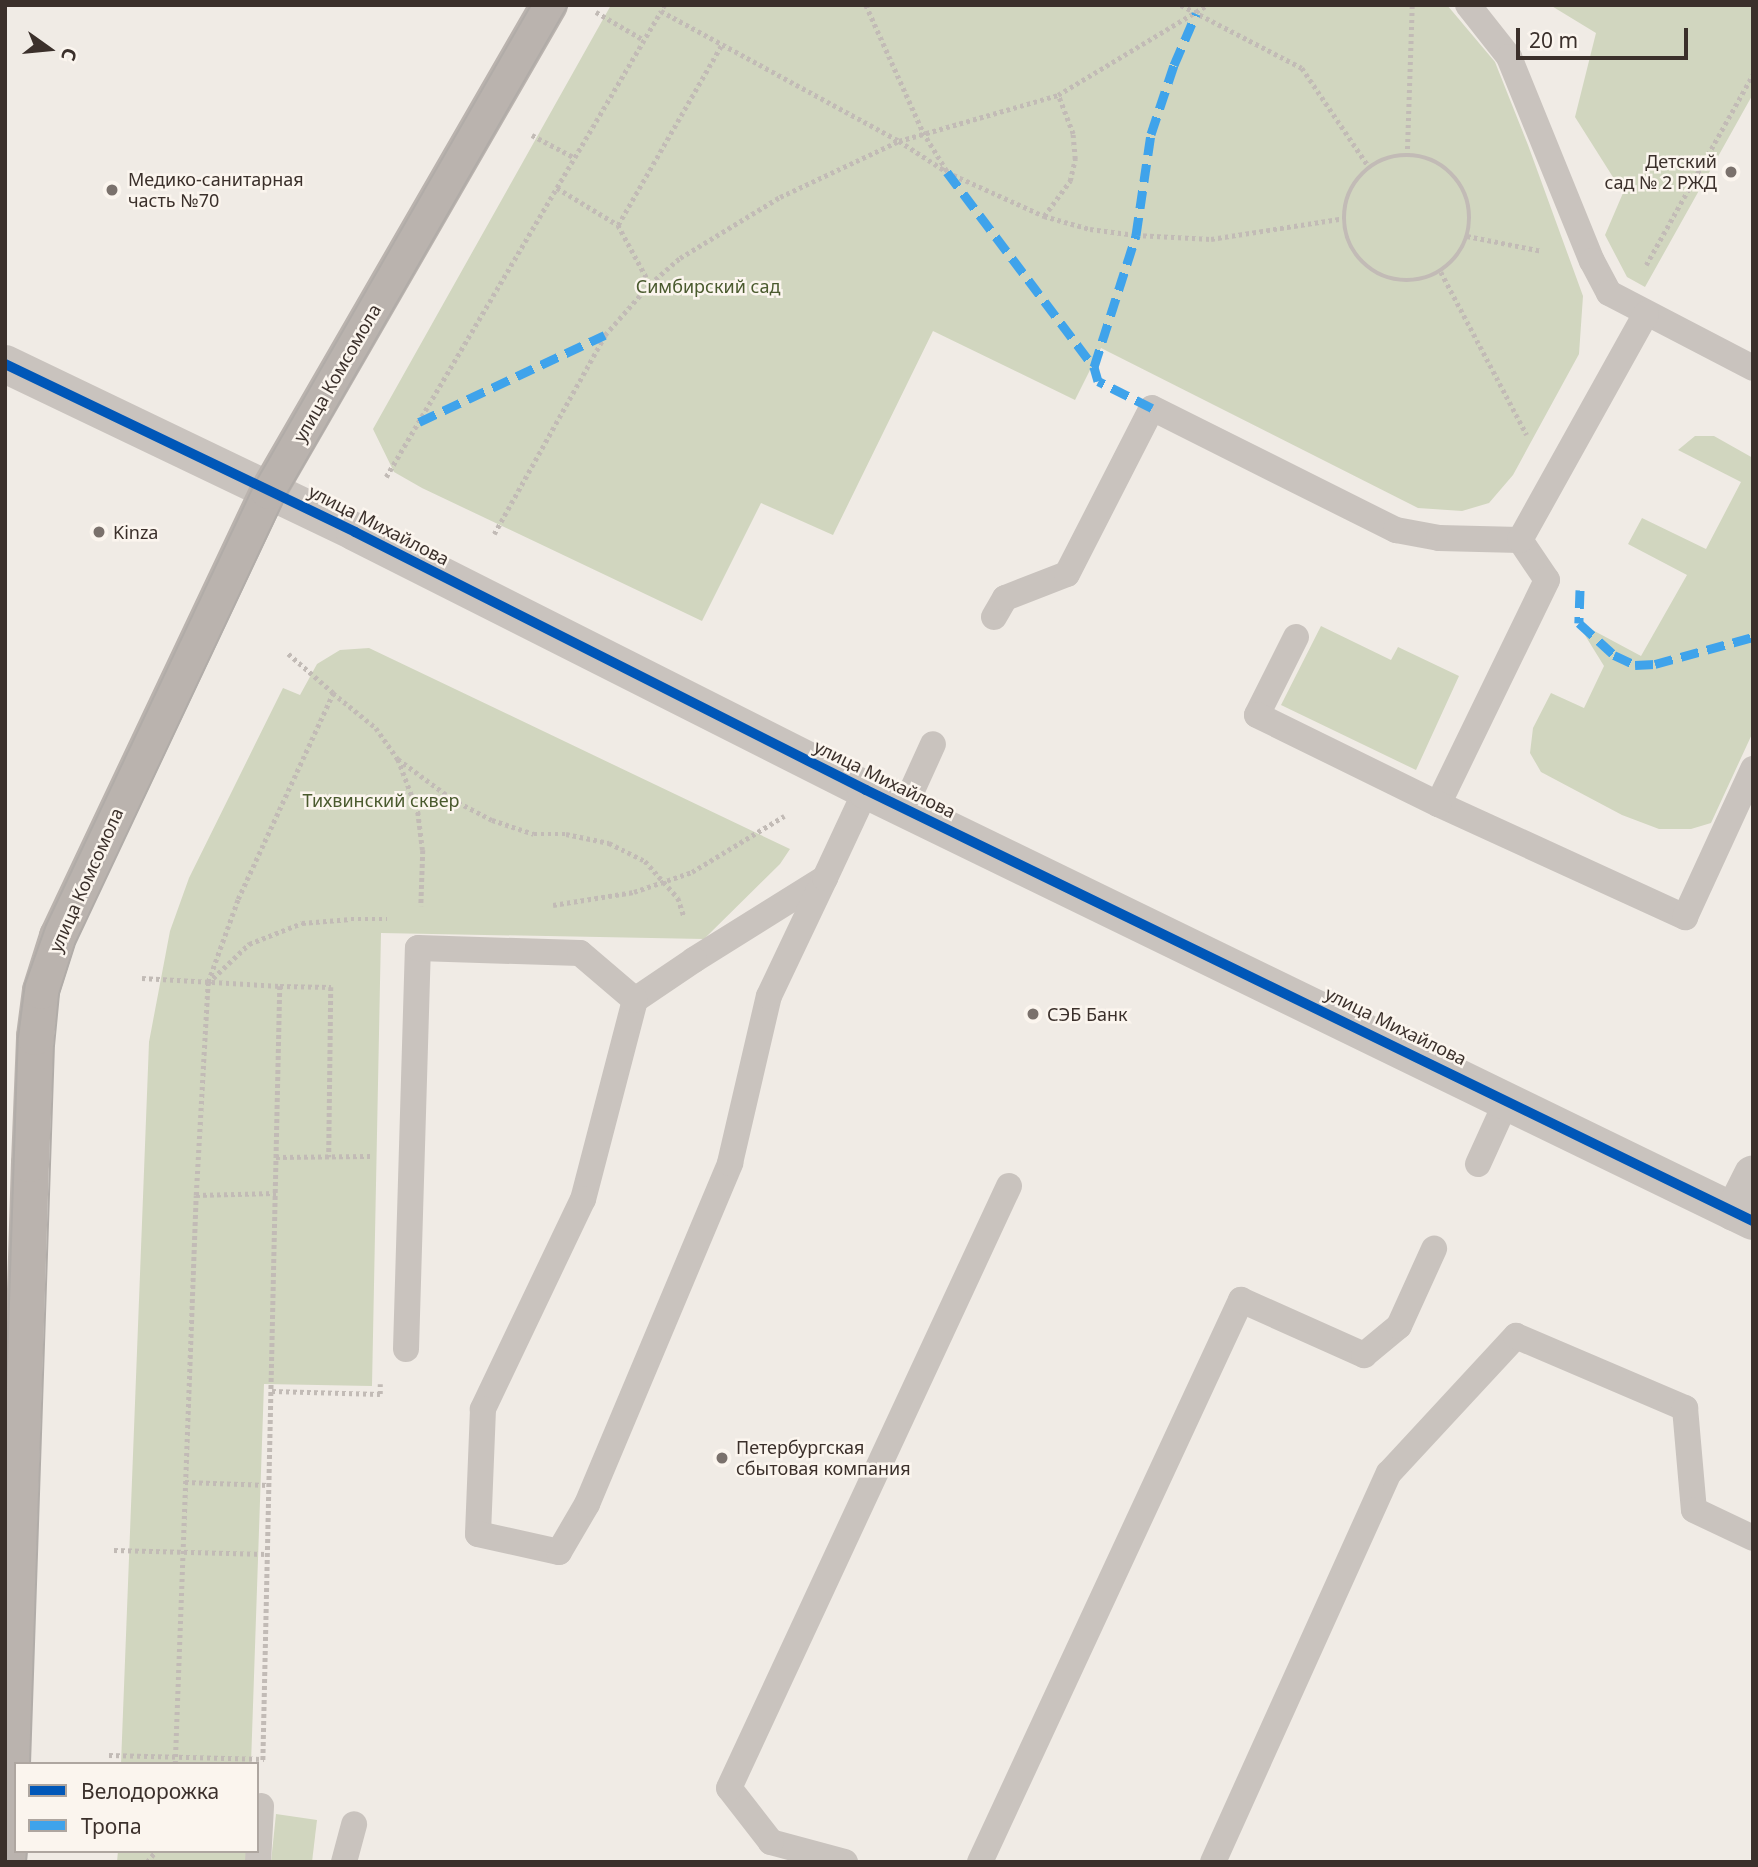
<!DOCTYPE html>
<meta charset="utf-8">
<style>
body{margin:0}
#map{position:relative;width:1758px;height:1867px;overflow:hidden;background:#f0ebe5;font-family:"Noto Sans",sans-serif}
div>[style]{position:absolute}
.green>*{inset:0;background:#d1d6bf}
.path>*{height:4.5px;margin-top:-2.25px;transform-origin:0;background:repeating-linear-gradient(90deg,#c2bbb6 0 3.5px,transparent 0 7px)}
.path>.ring{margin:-2.25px;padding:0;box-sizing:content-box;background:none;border:4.5px solid #c2bbb6;border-radius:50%}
.lane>*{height:26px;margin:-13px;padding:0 13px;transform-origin:13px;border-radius:13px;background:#c9c3be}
.street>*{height:38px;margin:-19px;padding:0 19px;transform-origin:19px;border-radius:19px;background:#c9c3be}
.secondary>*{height:38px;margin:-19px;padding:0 19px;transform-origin:19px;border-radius:19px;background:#bab3ae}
.tram>*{height:2px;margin:-1px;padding:0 1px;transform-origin:1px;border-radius:1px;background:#b1aca8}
.quiet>*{height:9px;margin-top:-4.5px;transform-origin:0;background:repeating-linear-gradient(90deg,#3fa3eb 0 18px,transparent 0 27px)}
.cycleway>*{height:10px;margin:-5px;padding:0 5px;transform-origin:5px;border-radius:5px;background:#0057b8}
.dots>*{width:19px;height:19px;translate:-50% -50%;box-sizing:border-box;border:4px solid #fbf5ee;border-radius:50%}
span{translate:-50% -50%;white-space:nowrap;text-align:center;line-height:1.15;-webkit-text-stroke:5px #fbf5ee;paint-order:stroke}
.poi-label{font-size:18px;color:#3b302b}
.right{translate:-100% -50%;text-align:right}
.left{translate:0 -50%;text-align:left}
.park-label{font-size:18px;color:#4a5a2e}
.street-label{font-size:18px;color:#3b302b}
.frame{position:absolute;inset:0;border:7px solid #3b302b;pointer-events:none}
.legend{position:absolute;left:14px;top:1762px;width:245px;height:91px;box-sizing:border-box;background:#fbf5ee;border:2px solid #aea6a0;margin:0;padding:9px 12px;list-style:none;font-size:21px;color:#3b302b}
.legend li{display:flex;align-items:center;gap:14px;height:35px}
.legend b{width:35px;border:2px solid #aea6a0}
.north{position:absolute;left:14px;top:14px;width:70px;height:70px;-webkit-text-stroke:5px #fbf5ee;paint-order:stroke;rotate:105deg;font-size:19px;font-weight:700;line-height:28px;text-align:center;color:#3b302b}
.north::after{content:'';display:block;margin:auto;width:24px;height:32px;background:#3b302b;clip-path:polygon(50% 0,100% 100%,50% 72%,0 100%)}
.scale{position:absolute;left:1516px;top:28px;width:172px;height:32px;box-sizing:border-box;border:4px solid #3b302b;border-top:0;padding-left:9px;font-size:21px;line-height:24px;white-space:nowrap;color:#3b302b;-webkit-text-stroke:5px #fbf5ee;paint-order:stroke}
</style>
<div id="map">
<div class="green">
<i style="clip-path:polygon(611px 5px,1447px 5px,1495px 62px,1528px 145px,1583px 296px,1579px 354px,1513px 475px,1489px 503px,1462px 511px,1418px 508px,1101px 348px,1075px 400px,933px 331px,833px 535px,761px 503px,702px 621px,422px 488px,394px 472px,373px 429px)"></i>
<i style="clip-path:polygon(1550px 5px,1753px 5px,1753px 94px,1645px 287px,1627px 277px,1605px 235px,1623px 193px,1575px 117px,1596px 33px)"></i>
<i style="clip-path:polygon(1695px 436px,1714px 436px,1753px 458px,1753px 732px,1711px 823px,1691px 829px,1659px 829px,1622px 815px,1541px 772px,1530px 753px,1533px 728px,1551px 693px,1584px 708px,1604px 666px,1583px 632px,1585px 626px,1641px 656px,1687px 575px,1628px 544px,1642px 518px,1706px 549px,1741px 482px,1678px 450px)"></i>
<i style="clip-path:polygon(1321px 626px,1391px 660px,1398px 647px,1459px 676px,1416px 770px,1281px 705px)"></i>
<i style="clip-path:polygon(369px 648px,790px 849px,780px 864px,704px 939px,381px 933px,372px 1386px,264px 1384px,251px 1764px,121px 1764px,149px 1042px,170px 931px,189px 878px,283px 688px,300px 695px,317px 664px,340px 650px)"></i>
<i style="clip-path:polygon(276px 1814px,317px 1820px,312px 1862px,271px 1862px)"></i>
<i style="clip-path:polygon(118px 1851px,248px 1851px,248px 1862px,117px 1862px)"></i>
</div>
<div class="path">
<i style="left:665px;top:5px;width:7px;rotate:124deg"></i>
<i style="left:661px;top:11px;width:271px;rotate:28.6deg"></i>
<i style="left:899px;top:141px;width:57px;rotate:32.9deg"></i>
<i style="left:947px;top:172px;width:107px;rotate:24.4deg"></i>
<i style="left:1044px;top:216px;width:48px;rotate:15.8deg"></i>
<i style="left:1090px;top:229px;width:46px;rotate:7.4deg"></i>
<i style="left:1136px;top:235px;width:75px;rotate:3.1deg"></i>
<i style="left:1211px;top:239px;width:136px;rotate:-8.9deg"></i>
<i style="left:866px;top:5px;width:139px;rotate:65.8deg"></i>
<i style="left:923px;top:132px;width:46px;rotate:58.4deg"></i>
<i style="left:1181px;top:5px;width:136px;rotate:27.5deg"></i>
<i style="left:1302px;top:68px;width:120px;rotate:55.9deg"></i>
<i style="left:596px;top:12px;width:56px;rotate:30.3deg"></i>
<i style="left:532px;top:135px;width:49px;rotate:28.1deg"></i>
<i class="ring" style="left:1344px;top:155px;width:121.5px;height:121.5px"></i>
<i style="left:1407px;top:156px;width:151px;rotate:-88.1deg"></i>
<i style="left:557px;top:188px;width:71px;rotate:31.2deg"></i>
<i style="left:618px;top:225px;width:67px;rotate:61.5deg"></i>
<i style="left:1044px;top:216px;width:44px;rotate:-53.4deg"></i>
<i style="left:1070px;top:181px;width:23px;rotate:-77deg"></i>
<i style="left:1075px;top:159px;width:25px;rotate:-95deg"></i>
<i style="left:1073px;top:134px;width:42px;rotate:-111deg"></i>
<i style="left:618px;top:225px;width:209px;rotate:-60.1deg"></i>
<i style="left:1467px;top:236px;width:76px;rotate:11.3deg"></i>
<i style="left:1646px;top:265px;width:219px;rotate:-60.7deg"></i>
<i style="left:1441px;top:272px;width:184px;rotate:62.2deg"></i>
<i style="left:386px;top:477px;width:541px;rotate:-59.45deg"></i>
<i style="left:494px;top:534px;width:228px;rotate:-60.8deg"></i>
<i style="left:605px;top:335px;width:68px;rotate:-48.6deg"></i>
<i style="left:650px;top:284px;width:40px;rotate:-41deg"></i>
<i style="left:680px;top:258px;width:117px;rotate:-31.4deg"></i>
<i style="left:780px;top:197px;width:132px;rotate:-25.2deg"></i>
<i style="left:899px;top:141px;width:166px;rotate:-16.1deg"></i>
<i style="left:1058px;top:95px;width:174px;rotate:-31.1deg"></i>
<i style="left:333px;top:693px;width:55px;rotate:39.1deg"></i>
<i style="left:376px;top:728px;width:38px;rotate:55deg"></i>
<i style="left:398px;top:759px;width:57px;rotate:69.3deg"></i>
<i style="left:418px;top:812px;width:38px;rotate:83deg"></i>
<i style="left:423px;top:850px;width:56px;rotate:92deg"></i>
<i style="left:398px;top:759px;width:67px;rotate:36.5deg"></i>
<i style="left:452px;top:799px;width:45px;rotate:27.7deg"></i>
<i style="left:492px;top:820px;width:44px;rotate:18.4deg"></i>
<i style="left:534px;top:834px;width:32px"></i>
<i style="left:566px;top:834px;width:44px;rotate:11.8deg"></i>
<i style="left:609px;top:843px;width:40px;rotate:26.6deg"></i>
<i style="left:645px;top:861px;width:50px;rotate:48.3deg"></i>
<i style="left:678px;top:898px;width:20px;rotate:72deg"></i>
<i style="left:553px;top:905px;width:82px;rotate:-9.1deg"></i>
<i style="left:634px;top:892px;width:61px;rotate:-19deg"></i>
<i style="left:692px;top:872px;width:108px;rotate:-31.3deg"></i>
<i style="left:142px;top:978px;width:138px;rotate:3.3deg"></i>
<i style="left:280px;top:986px;width:777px;rotate:91.25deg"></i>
<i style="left:208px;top:982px;width:88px;rotate:-70.1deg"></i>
<i style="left:238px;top:899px;width:227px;rotate:-65.2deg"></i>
<i style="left:333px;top:693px;width:61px;rotate:-139deg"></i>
<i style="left:280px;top:986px;width:51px;rotate:1.1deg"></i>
<i style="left:331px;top:987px;width:170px;rotate:90.7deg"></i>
<i style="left:276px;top:1157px;width:94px;rotate:-0.6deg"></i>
<i style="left:196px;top:1195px;width:80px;rotate:-1.4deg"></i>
<i style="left:272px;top:1391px;width:108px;rotate:1.6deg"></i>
<i style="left:380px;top:1394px;width:10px;rotate:-90deg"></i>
<i style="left:185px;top:1482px;width:84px;rotate:2deg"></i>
<i style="left:114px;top:1550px;width:154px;rotate:1.5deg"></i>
<i style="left:109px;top:1755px;width:155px;rotate:1.5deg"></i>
<i style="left:175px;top:1764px;width:569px;rotate:-87.89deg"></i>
<i style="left:196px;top:1195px;width:212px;rotate:-86.8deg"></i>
<i style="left:208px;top:983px;width:57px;rotate:-43.6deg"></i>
<i style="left:249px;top:944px;width:57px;rotate:-21.6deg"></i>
<i style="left:302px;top:923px;width:49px;rotate:-4.7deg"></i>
<i style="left:351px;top:919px;width:36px"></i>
<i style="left:147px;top:1862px;width:14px;rotate:-51deg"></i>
</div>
<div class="lane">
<i style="left:1468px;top:5px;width:66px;rotate:51.7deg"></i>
<i style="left:1509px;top:57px;width:220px;rotate:67.9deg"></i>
<i style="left:1592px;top:261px;width:36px;rotate:62deg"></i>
<i style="left:1609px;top:293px;width:162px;rotate:27.5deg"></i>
<i style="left:1520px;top:540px;width:48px;rotate:56deg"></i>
<i style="left:1547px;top:580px;width:249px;rotate:115.9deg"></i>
<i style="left:1438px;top:804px;width:272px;rotate:24.6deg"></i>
<i style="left:1685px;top:917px;width:163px;rotate:-65.3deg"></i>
<i style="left:994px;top:617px;width:22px;rotate:-60deg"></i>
<i style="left:1005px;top:598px;width:66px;rotate:-21.2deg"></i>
<i style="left:1067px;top:574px;width:186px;rotate:-62.9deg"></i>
<i style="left:1152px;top:408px;width:273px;rotate:26.6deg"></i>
<i style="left:1396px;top:530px;width:44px;rotate:10.5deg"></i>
<i style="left:1439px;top:538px;width:81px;rotate:1.4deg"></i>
<i style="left:1520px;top:540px;width:259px;rotate:-60.9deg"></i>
<i style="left:1296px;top:637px;width:87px;rotate:116.6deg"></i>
<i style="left:1257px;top:715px;width:202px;rotate:26.2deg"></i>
<i style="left:904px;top:808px;width:70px;rotate:-65.6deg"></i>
<i style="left:825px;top:878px;width:155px;rotate:148deg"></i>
<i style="left:694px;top:960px;width:71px;rotate:145.9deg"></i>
<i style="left:635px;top:1000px;width:206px;rotate:104.6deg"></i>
<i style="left:583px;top:1199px;width:233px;rotate:115.5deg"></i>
<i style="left:483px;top:1409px;width:125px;rotate:92.3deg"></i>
<i style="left:478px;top:1534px;width:83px;rotate:12.5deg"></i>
<i style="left:559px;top:1552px;width:56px;rotate:-59.7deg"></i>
<i style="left:587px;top:1504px;width:370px;rotate:-67.2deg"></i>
<i style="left:730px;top:1163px;width:171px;rotate:-76.9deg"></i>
<i style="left:769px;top:996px;width:131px;rotate:-64.6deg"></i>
<i style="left:825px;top:878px;width:97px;rotate:-65deg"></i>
<i style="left:1478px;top:1164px;width:70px;rotate:-65.6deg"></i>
<i style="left:406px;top:1349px;width:401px;rotate:-88.3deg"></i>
<i style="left:418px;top:948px;width:162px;rotate:1.8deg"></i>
<i style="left:580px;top:953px;width:72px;rotate:40.5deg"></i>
<i style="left:258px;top:1862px;width:56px;rotate:-86.9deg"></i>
<i style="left:344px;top:1862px;width:39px;rotate:-75deg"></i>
<i style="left:845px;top:1862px;width:77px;rotate:-164.9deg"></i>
<i style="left:771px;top:1842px;width:68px;rotate:-127.9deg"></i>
<i style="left:729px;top:1788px;width:664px;rotate:-65.06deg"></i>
<i style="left:980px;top:1862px;width:620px;rotate:-65.09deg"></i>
<i style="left:1241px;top:1300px;width:135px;rotate:24.1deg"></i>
<i style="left:1364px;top:1355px;width:45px;rotate:-39.6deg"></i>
<i style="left:1399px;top:1326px;width:85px;rotate:-65.6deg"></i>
<i style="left:1213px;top:1862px;width:427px;rotate:-65.7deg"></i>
<i style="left:1389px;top:1473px;width:187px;rotate:-47.2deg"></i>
<i style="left:1516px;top:1336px;width:184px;rotate:23.1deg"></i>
<i style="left:1685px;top:1408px;width:102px;rotate:85deg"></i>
<i style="left:1694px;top:1510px;width:65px;rotate:25.4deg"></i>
</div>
<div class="street">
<i style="left:5px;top:364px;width:388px;rotate:25.6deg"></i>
<i style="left:355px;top:532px;width:572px;rotate:26.79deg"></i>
<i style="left:866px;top:790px;width:986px;rotate:25.92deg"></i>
<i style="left:1734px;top:1212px;width:42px;rotate:-63.4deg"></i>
</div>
<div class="secondary">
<i style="left:8px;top:1862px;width:699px;rotate:-88.2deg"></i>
<i style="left:30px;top:1163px;width:127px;rotate:-87.7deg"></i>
<i style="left:35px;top:1036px;width:46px;rotate:-82.6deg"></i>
<i style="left:41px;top:990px;width:57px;rotate:-72.5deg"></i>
<i style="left:58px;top:936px;width:493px;rotate:-64.7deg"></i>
<i style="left:269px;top:490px;width:560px;rotate:-60deg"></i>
</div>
<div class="tram">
<i style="left:5px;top:1423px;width:386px;rotate:-88.1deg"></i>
<i style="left:18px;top:1037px;width:53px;rotate:-82.5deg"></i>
<i style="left:25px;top:984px;width:63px;rotate:-70.4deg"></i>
<i style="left:46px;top:925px;width:489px;rotate:-64.7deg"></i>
<i style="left:255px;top:483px;width:552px;rotate:-60deg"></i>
<i style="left:30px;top:1764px;width:718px;rotate:-88.09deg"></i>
<i style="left:54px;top:1046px;width:52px;rotate:-84.5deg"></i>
<i style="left:59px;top:994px;width:52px;rotate:-72.3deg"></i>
<i style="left:75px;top:944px;width:494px;rotate:-64.8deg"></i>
<i style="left:285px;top:497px;width:568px;rotate:-60.09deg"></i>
<i style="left:26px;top:1862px;width:11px;rotate:-85deg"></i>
</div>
<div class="quiet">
<i style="left:947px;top:172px;width:244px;rotate:53deg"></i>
<i style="left:1152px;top:408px;width:60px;rotate:-153.4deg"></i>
<i style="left:1098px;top:381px;width:15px;rotate:-106deg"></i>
<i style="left:1094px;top:367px;width:139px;rotate:-72.3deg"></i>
<i style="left:1136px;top:235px;width:102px;rotate:-81.6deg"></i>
<i style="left:1151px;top:134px;width:73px;rotate:-71.6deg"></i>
<i style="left:1174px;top:65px;width:56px;rotate:-66.7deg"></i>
<i style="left:419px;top:422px;width:205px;rotate:-25.1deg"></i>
<i style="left:1580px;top:590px;width:33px;rotate:92deg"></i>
<i style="left:1579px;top:623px;width:47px;rotate:42.4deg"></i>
<i style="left:1614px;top:655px;width:23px;rotate:25deg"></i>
<i style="left:1635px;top:665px;width:20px;rotate:-3deg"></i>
<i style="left:1655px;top:664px;width:102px;rotate:-15.4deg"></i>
</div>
<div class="cycleway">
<i style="left:5px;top:364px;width:388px;rotate:25.6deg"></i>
<i style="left:355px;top:532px;width:572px;rotate:26.79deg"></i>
<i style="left:866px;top:790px;width:986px;rotate:25.92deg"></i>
</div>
<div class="dots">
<i style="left:1731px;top:172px;background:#7a716c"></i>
<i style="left:112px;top:190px;background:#7a716c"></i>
<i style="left:99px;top:532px;background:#7a716c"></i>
<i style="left:1033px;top:1014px;background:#7a716c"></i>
<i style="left:722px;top:1458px;background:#7a716c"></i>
</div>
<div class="poi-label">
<span class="right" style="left:1717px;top:172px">Детский<br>сад № 2 РЖД</span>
<span class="left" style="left:128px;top:190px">Медико-санитарная<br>часть №70</span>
<span class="left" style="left:113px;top:532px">Kinza</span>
<span class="left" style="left:1047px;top:1014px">СЭБ Банк</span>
<span class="left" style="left:736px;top:1458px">Петербургская<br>сбытовая компания</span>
</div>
<div class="park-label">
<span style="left:708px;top:286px">Симбирский сад</span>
<span style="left:381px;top:800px">Тихвинский сквер</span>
</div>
<div class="street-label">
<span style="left:337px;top:373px;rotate:-60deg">улица Комсомола</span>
<span style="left:379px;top:525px;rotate:27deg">улица Михайлова</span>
<span style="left:885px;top:779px;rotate:26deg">улица Михайлова</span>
<span style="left:86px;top:880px;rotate:-66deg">улица Комсомола</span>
<span style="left:1396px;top:1026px;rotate:26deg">улица Михайлова</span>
</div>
<div class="frame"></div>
<ul class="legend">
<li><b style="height:9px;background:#0057b8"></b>Велодорожка</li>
<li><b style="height:9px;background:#3fa3eb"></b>Тропа</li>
</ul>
<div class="north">С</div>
<div class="scale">20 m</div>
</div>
